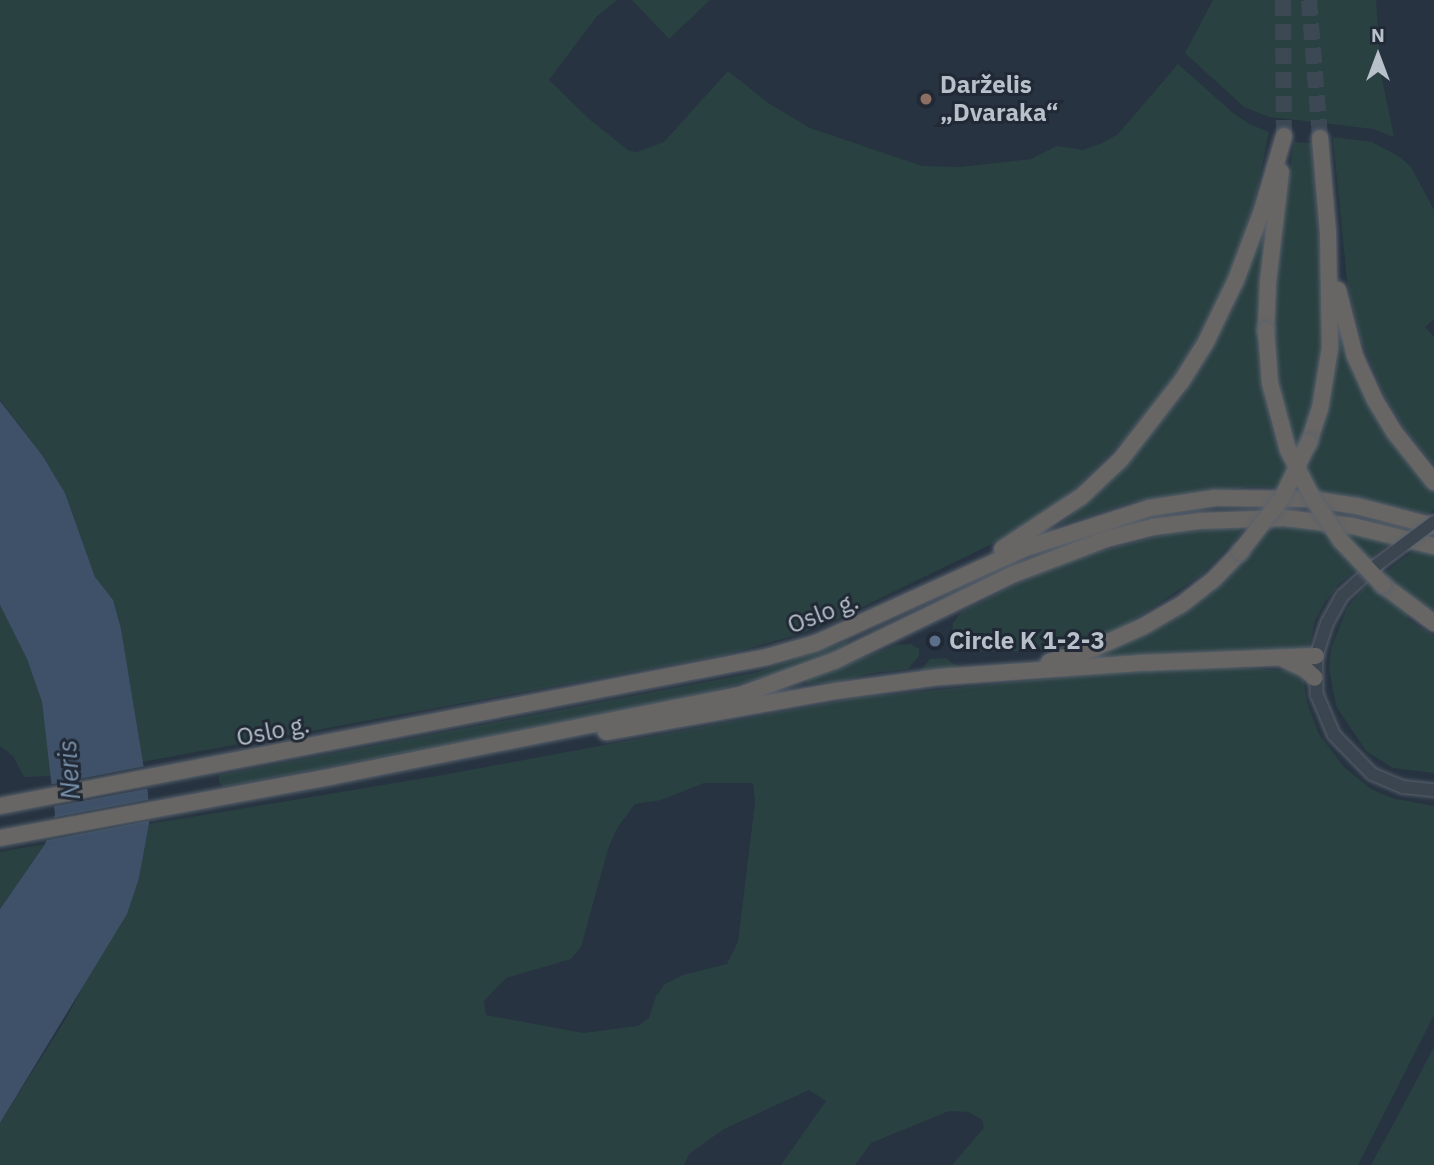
<!DOCTYPE html>
<meta charset="utf-8">
<style>
body{margin:0}
#map{position:relative;width:1434px;height:1165px;overflow:hidden;background:#273340;font-family:"IBM Plex Sans",sans-serif}
div>[style]{position:absolute}
.green>*{inset:0;background:#2a4142}
.water>*{inset:0;background:#3e5168}
.pier>*{inset:0;background:#273340}
.trunk-tunnel>*{height:16px;margin-top:-8px;transform-origin:0;background:repeating-linear-gradient(90deg,#3d4855 0 16px,transparent 0 24px)}
.roads{filter:drop-shadow(0 0 2px #59626d) drop-shadow(0 0 2px #59626d)}
.tertiary>*{height:12px;margin:-6px;padding:0 6px;transform-origin:6px;border-radius:6px;background:#3b4550}
.trunk>*{height:16px;margin:-8px;padding:0 8px;transform-origin:8px;border-radius:8px;background:#686664}
.bridges{filter:drop-shadow(0 0 2px #59626d) drop-shadow(0 0 2px #59626d)}
.tertiary-bridge>*{height:12px;margin:-6px;padding:0 6px;transform-origin:6px;border-radius:6px;background:#3b4550}
.trunk-bridge>*{height:16px;margin:-8px;padding:0 8px;transform-origin:8px;border-radius:8px;background:#686664}
.dots>*{width:19px;height:19px;translate:-50% -50%;box-sizing:border-box;border:4px solid #202935;border-radius:50%}
span{translate:-50% -50%;white-space:nowrap;text-align:center;line-height:1.15;-webkit-text-stroke:6px #202935;paint-order:stroke}
.poi-label{font-size:24px;color:#b8c0ca;font-weight:700}
.left{translate:0 -50%;text-align:left}
.street-label{font-size:24px;color:#b8c0ca}
.water-label{font-size:26px;color:#7a91ab;font-style:italic}
.north{position:absolute;left:1343px;top:21px;width:70px;height:70px;-webkit-text-stroke:5px #202935;paint-order:stroke;rotate:0deg;font-size:19px;font-weight:700;line-height:28px;text-align:center;color:#b8c0ca}
.north::after{content:'';display:block;margin:auto;width:24px;height:32px;background:#b8c0ca;clip-path:polygon(50% 0,100% 100%,50% 72%,0 100%)}
</style>
<div id="map">
<div class="green">
<i style="clip-path:polygon(0 0,617px 0,597px 16px,549px 80px,589px 119px,629px 151px,637px 152px,664px 142px,728px 71px,768px 103px,810px 128px,922px 166px,960px 167px,1031px 159px,1057px 146px,1083px 150px,1102px 143px,1118px 134px,1178px 64px,1232px 112px,1249px 124px,1269px 132px,1255px 200px,1232px 268px,1209px 319px,1170px 382px,1127px 437px,1077px 487px,1049px 511px,998px 541px,838px 619px,800px 634px,724px 655px,142px 762px,121px 629px,95px 577px,65px 493px,42px 455px,0 400px)"></i>
<i style="clip-path:polygon(632px 0,710px 0,669px 39px)"></i>
<i style="clip-path:polygon(1213px 0,1376px 0,1381px 74px,1394px 137px,1373px 129px,1269px 117px,1244px 107px,1185px 53px)"></i>
<i style="clip-path:polygon(1333px 137px,1372px 142px,1400px 157px,1411px 167px,1434px 210px,1434px 319px,1425px 327px,1434px 337px,1434px 465px,1404px 428px,1385px 397px,1361px 340px,1347px 281px)"></i>
<i style="clip-path:polygon(1294px 142px,1311px 143px,1323px 288px,1323px 351px,1314px 402px,1297px 449px,1281px 400px,1272px 329px,1275px 267px)"></i>
<i style="clip-path:polygon(1269px 216px,1260px 280px,1258px 344px,1261px 380px,1272px 428px,1288px 469px,1305px 469px,1318px 435px,1337px 321px,1363px 393px,1392px 442px,1434px 492px,1434px 510px,1428px 514px,1298px 488px,1249px 487px,1132px 502px,1058px 526px,1109px 483px,1184px 394px,1231px 312px)"></i>
<i style="clip-path:polygon(1239px 526px,1242px 533px,1201px 575px,1119px 630px,1052px 651px,966px 652px,952px 639px,953px 623px,961px 612px,1030px 577px,1082px 556px,1167px 534px)"></i>
<i style="clip-path:polygon(1272px 526px,1323px 529px,1392px 541px,1339px 584px,1325px 602px,1315px 621px,1308px 652px,1091px 659px,1175px 619px,1228px 575px)"></i>
<i style="clip-path:polygon(1417px 548px,1434px 554px,1434px 611px,1416px 601px,1407px 619px,1434px 636px,1434px 773px,1393px 768px,1366px 751px,1336px 706px,1329px 668px,1331px 648px,1347px 608px,1363px 589px)"></i>
<i style="clip-path:polygon(0 605px,27px 659px,42px 702px,51px 776px,24px 777px,13px 756px,0 746px)"></i>
<i style="clip-path:polygon(849px 640px,844px 649px,811px 664px,686px 699px,233px 785px,223px 787px,219px 781px,219px 775px,230px 773px,758px 672px)"></i>
<i style="clip-path:polygon(911px 644px,919px 649px,919px 656px,908px 669px,873px 673px,836px 682px,806px 684px,808px 679px,896px 645px)"></i>
<i style="clip-path:polygon(946px 658px,961px 669px,918px 673px,930px 659px)"></i>
<i style="clip-path:polygon(evenodd,1220px 667px,1296px 671px,1303px 676px,1307px 702px,1319px 734px,1344px 767px,1371px 789px,1392px 798px,1434px 806px,1434px 1015px,1358px 1165px,952px 1165px,984px 1128px,982px 1120px,969px 1112px,949px 1111px,871px 1143px,855px 1165px,781px 1165px,826px 1101px,809px 1090px,724px 1129px,689px 1154px,684px 1165px,0 1165px,0 1123px,68px 1015px,139px 878px,149px 824px,443px 775px,856px 698px,1137px 670px,1220px 667px,704px 783px,753px 783px,755px 802px,738px 942px,727px 964px,683px 975px,665px 984px,656px 996px,649px 1018px,638px 1026px,583px 1033px,486px 1015px,484px 1001px,506px 978px,571px 959px,581px 947px,608px 849px,617px 828px,635px 804px,661px 800px,704px 783px)"></i>
<i style="clip-path:polygon(45px 844px,0 909px,0 852px)"></i>
<i style="clip-path:polygon(1434px 1047px,1434px 1165px,1371px 1165px,1395px 1121px)"></i>
</div>
<div class="water">
<i style="clip-path:polygon(0 401px,42px 455px,65px 493px,95px 577px,113px 600px,121px 629px,148px 793px,149px 824px,139px 878px,127px 914px,0 1123px,0 909px,45px 844px,55px 815px,42px 702px,27px 659px,0 605px)"></i>
</div>
<div class="pier">
<i style="clip-path:polygon(146px 766px,151px 788px,51px 807px,48px 785px)"></i>
<i style="clip-path:polygon(152px 799px,152px 820px,43px 841px,51px 818px)"></i>
</div>
<div class="trunk-tunnel">
<i style="left:1283px;top:0;width:136px;rotate:89.6deg"></i>
<i style="left:1309px;top:0;width:138px;rotate:85.4deg"></i>
</div>
<div class="roads">
<div class="tertiary">
<i style="left:1374px;top:567px;width:43px;rotate:137.8deg"></i>
<i style="left:1342px;top:596px;width:31px;rotate:119deg"></i>
<i style="left:1327px;top:623px;width:35px;rotate:108deg"></i>
<i style="left:1316px;top:656px;width:39px;rotate:89deg"></i>
<i style="left:1317px;top:695px;width:43px;rotate:67deg"></i>
<i style="left:1334px;top:735px;width:54px;rotate:45.7deg"></i>
<i style="left:1372px;top:774px;width:34px;rotate:23deg"></i>
<i style="left:1403px;top:787px;width:31px;rotate:6deg"></i>
</div>
<div class="trunk">
<i style="left:1338px;top:290px;width:68px;rotate:75.6deg"></i>
<i style="left:1355px;top:356px;width:48px;rotate:65.6deg"></i>
<i style="left:1375px;top:400px;width:39px;rotate:59deg"></i>
<i style="left:1395px;top:433px;width:63px;rotate:51.5deg"></i>
<i style="left:1266px;top:330px;width:48px;rotate:-87.6deg"></i>
<i style="left:1268px;top:282px;width:111px;rotate:-83.3deg"></i>
<i style="left:1309px;top:442px;width:35px;rotate:-72deg"></i>
<i style="left:1320px;top:409px;width:62px;rotate:-80.7deg"></i>
<i style="left:1330px;top:348px;width:115px;rotate:-91deg"></i>
<i style="left:1328px;top:233px;width:95px;rotate:-94.8deg"></i>
<i style="left:1002px;top:549px;width:96px;rotate:-33.5deg"></i>
<i style="left:1082px;top:496px;width:54px;rotate:-43.5deg"></i>
<i style="left:1121px;top:459px;width:98px;rotate:-52.1deg"></i>
<i style="left:1181px;top:382px;width:47px;rotate:-58deg"></i>
<i style="left:1206px;top:342px;width:69px;rotate:-64.2deg"></i>
<i style="left:1236px;top:280px;width:75px;rotate:-69.6deg"></i>
<i style="left:1262px;top:210px;width:77px;rotate:-73.4deg"></i>
<i style="left:1383px;top:585px;width:64px;rotate:36.7deg"></i>
<i style="left:1285px;top:660px;width:22px;rotate:24deg"></i>
<i style="left:1305px;top:669px;width:13px;rotate:42deg"></i>
<i style="left:1049px;top:662px;width:48px;rotate:-16.9deg"></i>
<i style="left:1095px;top:648px;width:51px;rotate:-24.1deg"></i>
<i style="left:1142px;top:627px;width:46px;rotate:-29.9deg"></i>
<i style="left:1182px;top:604px;width:39px;rotate:-38deg"></i>
<i style="left:1213px;top:580px;width:39px;rotate:-46deg"></i>
<i style="left:606px;top:732px;width:234px;rotate:-10.1deg"></i>
<i style="left:836px;top:691px;width:105px;rotate:-7.7deg"></i>
<i style="left:940px;top:677px;width:199px;rotate:-4deg"></i>
<i style="left:1139px;top:663px;width:177px;rotate:-2.3deg"></i>
<i style="left:0;top:806px;width:781px;rotate:-10.99deg"></i>
<i style="left:767px;top:657px;width:51px;rotate:-15.9deg"></i>
<i style="left:816px;top:643px;width:227px;rotate:-24.4deg"></i>
<i style="left:1023px;top:549px;width:133px;rotate:-18deg"></i>
<i style="left:1149px;top:508px;width:67px;rotate:-8.6deg"></i>
<i style="left:1215px;top:498px;width:94px;rotate:0.6deg"></i>
<i style="left:1309px;top:499px;width:49px;rotate:8.3deg"></i>
<i style="left:1357px;top:506px;width:80px;rotate:14.6deg"></i>
<i style="left:0;top:838px;width:340px;rotate:-10.5deg"></i>
<i style="left:334px;top:776px;width:414px;rotate:-11.3deg"></i>
<i style="left:740px;top:695px;width:102px;rotate:-20deg"></i>
<i style="left:836px;top:660px;width:198px;rotate:-25.8deg"></i>
<i style="left:1014px;top:574px;width:98px;rotate:-20.8deg"></i>
<i style="left:1106px;top:539px;width:49px;rotate:-14.3deg"></i>
<i style="left:1153px;top:527px;width:46px;rotate:-7.4deg"></i>
<i style="left:1199px;top:521px;width:86px;rotate:-2deg"></i>
<i style="left:1285px;top:518px;width:68px;rotate:6.7deg"></i>
<i style="left:1353px;top:526px;width:83px;rotate:13.9deg"></i>
</div>
</div>
<div class="bridges">
<div class="tertiary-bridge">
<i style="left:1374px;top:567px;width:75px;rotate:-36.9deg"></i>
</div>
<div class="trunk-bridge">
<i style="left:1266px;top:330px;width:53px;rotate:85.7deg"></i>
<i style="left:1270px;top:383px;width:69px;rotate:75deg"></i>
<i style="left:1288px;top:450px;width:53px;rotate:62.9deg"></i>
<i style="left:1312px;top:497px;width:53px;rotate:56.6deg"></i>
<i style="left:1341px;top:541px;width:61px;rotate:46.3deg"></i>
<i style="left:1240px;top:552px;width:68px;rotate:-52.1deg"></i>
<i style="left:1282px;top:498px;width:62px;rotate:-64.3deg"></i>
</div>
</div>
<div class="dots">
<i style="left:926px;top:99px;background:#8d6e63"></i>
<i style="left:935px;top:641px;background:#5c6f8a"></i>
</div>
<div class="poi-label">
<span class="left" style="left:940px;top:99px">Darželis<br>„Dvaraka“</span>
<span class="left" style="left:949px;top:641px">Circle K 1-2-3</span>
</div>
<div class="street-label">
<span style="left:823px;top:613px;rotate:-21deg">Oslo g.</span>
<span style="left:273px;top:731px;rotate:-11deg">Oslo g.</span>
</div>
<div class="water-label">
<span style="left:69px;top:770px;rotate:-94deg">Neris</span>
</div>
<div class="north">N</div>
</div>
